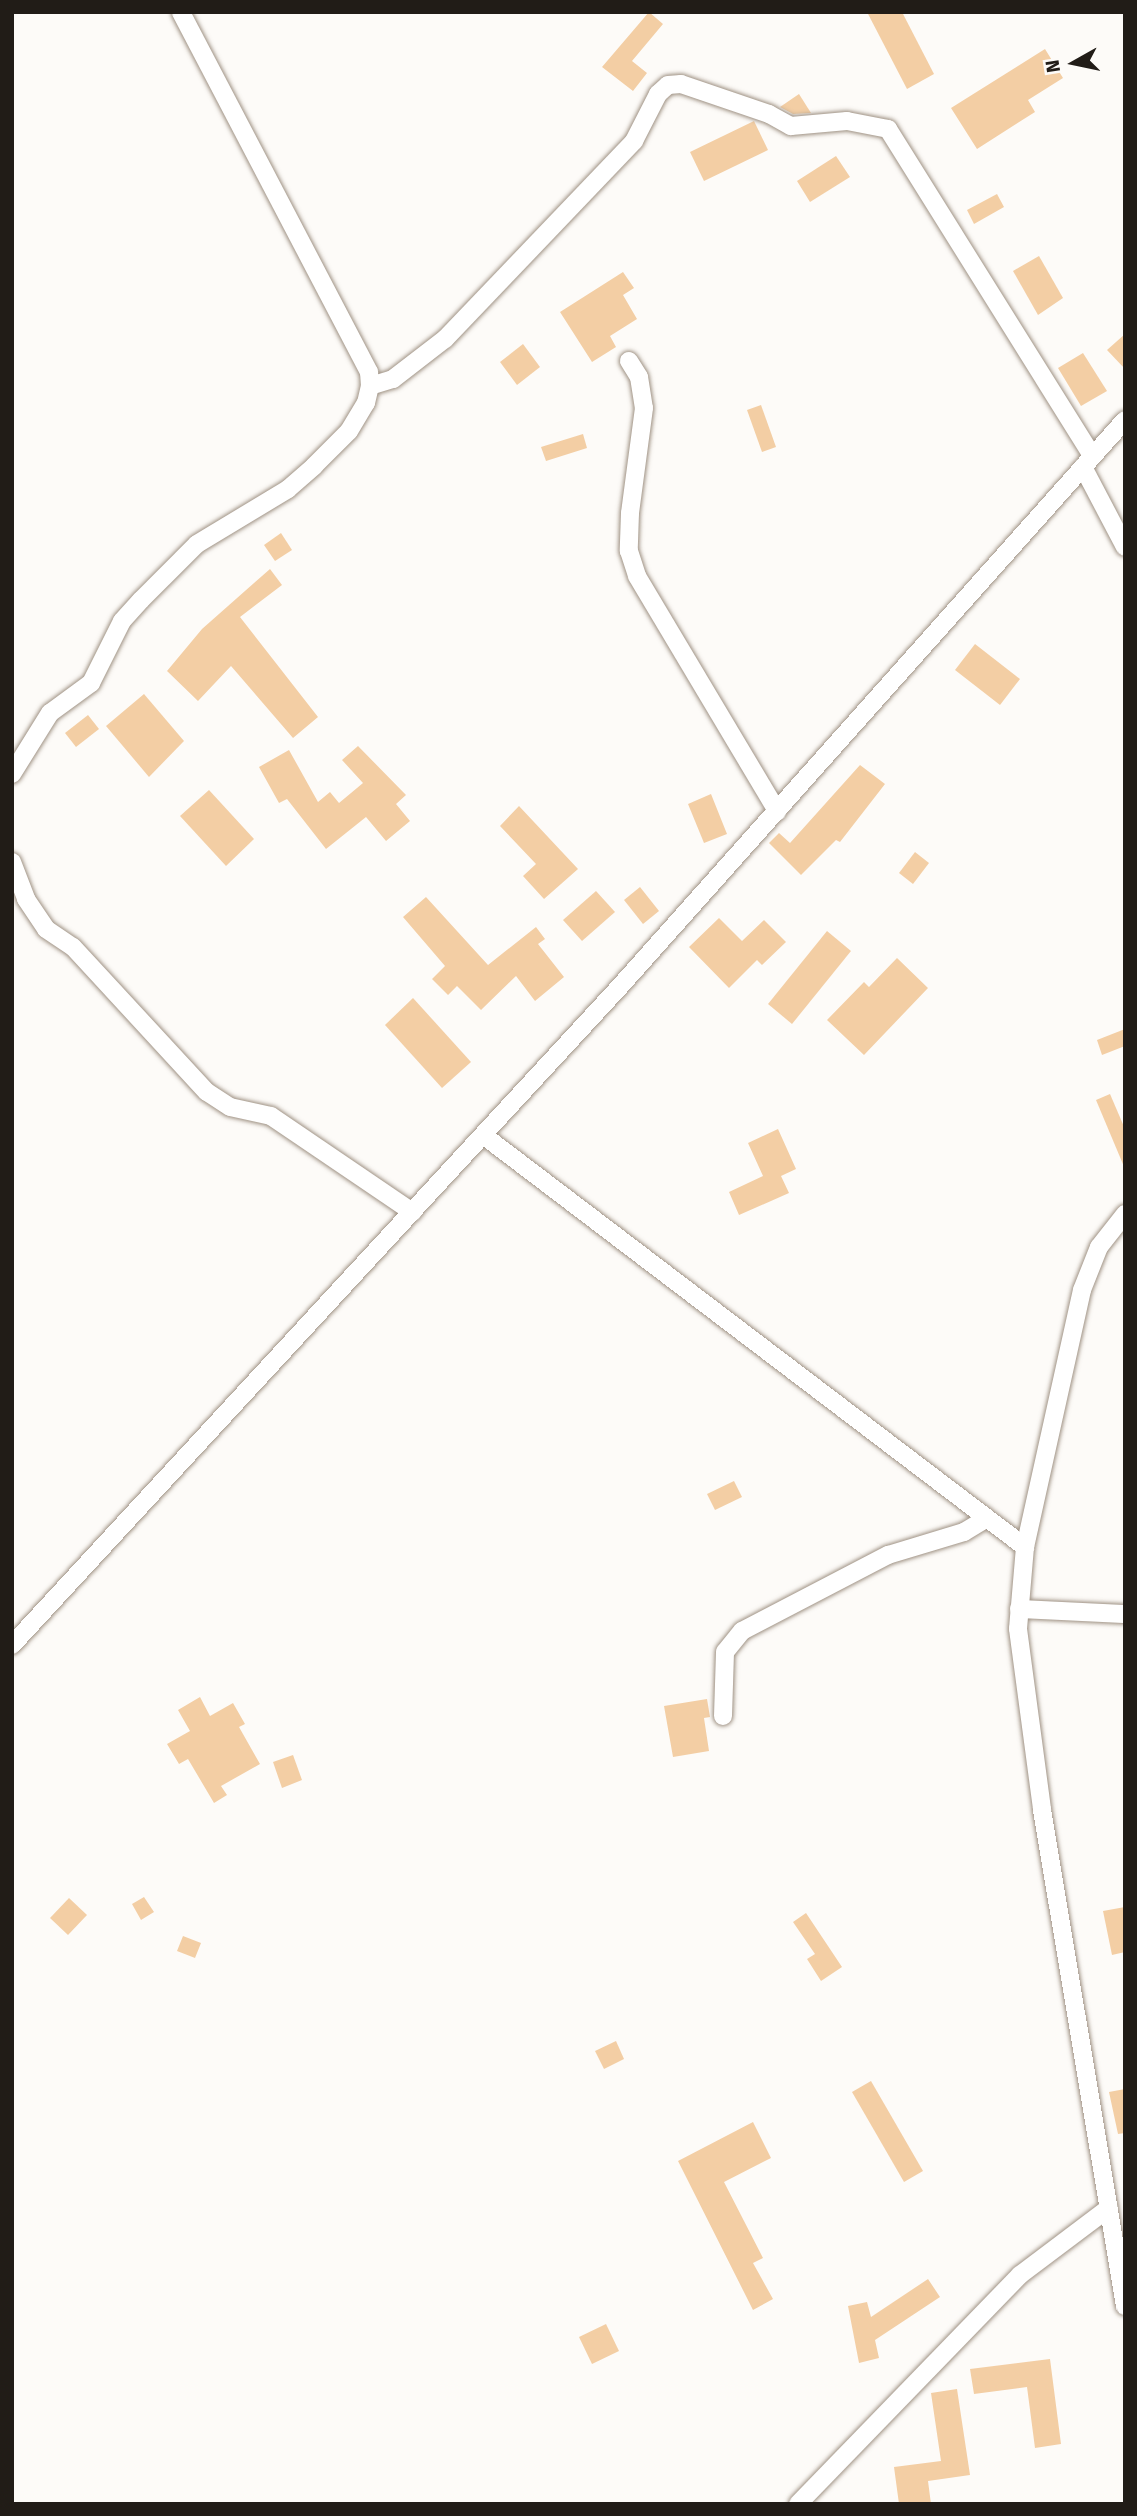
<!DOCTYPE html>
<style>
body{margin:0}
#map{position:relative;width:1137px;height:2516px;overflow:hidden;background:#fdfbf8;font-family:"Fira Sans",sans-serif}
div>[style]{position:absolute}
.building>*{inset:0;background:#f3cea4}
.roads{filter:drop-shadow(0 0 2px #9f9284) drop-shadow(0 0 2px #9f9284)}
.minor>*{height:18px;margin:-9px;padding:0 9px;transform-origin:9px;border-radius:9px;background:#fff}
span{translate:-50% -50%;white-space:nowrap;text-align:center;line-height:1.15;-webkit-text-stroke:6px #fdfbf8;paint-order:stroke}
.frame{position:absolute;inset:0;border:14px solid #211c17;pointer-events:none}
.north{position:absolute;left:1039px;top:28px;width:70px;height:70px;-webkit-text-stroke:5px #fdfbf8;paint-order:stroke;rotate:261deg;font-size:19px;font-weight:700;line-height:28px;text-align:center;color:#211c17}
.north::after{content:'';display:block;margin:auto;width:24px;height:32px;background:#211c17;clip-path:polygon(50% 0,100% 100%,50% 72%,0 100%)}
</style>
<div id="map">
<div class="building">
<i style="clip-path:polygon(649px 12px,663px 24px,632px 61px,647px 73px,633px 91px,602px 67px)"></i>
<i style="clip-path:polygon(867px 12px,902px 12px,934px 74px,907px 89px)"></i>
<i style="clip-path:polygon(1045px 49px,1063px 78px,1028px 100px,1035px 112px,977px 149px,951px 108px)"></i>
<i style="clip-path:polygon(799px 94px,811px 113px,793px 114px,780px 107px)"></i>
<i style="clip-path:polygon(754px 121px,768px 150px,704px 181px,690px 152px)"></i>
<i style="clip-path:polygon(836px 156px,850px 177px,810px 202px,797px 181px)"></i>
<i style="clip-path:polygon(997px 194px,1004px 207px,974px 224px,967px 210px)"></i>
<i style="clip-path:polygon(1039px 256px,1063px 298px,1038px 315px,1013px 271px)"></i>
<i style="clip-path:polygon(623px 272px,634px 288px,623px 295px,637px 319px,610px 336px,616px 347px,592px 362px,560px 312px)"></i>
<i style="clip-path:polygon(1125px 334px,1125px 369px,1107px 350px)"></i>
<i style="clip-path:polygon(523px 344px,540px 367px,517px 385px,500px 362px)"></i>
<i style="clip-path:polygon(1083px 353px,1107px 391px,1081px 406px,1058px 368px)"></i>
<i style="clip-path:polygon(761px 405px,776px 447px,762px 452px,747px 410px)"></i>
<i style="clip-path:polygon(583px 434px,587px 448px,546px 461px,541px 447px)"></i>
<i style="clip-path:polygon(281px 533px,292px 550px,275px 561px,264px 545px)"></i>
<i style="clip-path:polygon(270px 569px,282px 585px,240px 617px,318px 717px,293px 738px,231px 666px,198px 701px,167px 671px,202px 629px)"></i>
<i style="clip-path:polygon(975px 644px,1020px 679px,1000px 705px,955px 670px)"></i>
<i style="clip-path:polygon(144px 694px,184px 741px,149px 777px,106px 726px)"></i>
<i style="clip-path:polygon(88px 715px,99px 729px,76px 747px,65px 733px)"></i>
<i style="clip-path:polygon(358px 746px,406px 795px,396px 804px,410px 821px,386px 841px,366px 817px,326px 849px,287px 799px,279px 803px,259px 767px,289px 750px,318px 802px,330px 792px,339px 803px,363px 783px,342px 760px)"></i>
<i style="clip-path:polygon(860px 765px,885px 784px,840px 842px,836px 840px,801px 875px,769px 843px,779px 833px,790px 843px)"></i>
<i style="clip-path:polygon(209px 790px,254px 839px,226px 866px,180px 816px)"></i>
<i style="clip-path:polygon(711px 794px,727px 834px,704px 843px,688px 804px)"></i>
<i style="clip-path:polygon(519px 806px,578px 869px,544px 899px,523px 876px,536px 864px,500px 826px)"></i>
<i style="clip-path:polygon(915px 852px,929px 863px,913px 884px,899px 873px)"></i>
<i style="clip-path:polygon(640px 887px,659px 911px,643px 924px,624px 900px)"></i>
<i style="clip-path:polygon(596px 891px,615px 912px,582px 941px,563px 920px)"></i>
<i style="clip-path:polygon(426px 897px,488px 965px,536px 927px,545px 939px,538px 944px,564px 977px,535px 1001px,516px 976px,481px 1010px,457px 986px,448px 995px,432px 979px,445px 966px,403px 917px)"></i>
<i style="clip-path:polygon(719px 918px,742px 941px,764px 920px,786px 942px,762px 965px,757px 960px,729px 988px,689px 947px)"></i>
<i style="clip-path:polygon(827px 931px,851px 951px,792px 1024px,768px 1004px)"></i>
<i style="clip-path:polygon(897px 958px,928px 988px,864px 1055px,827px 1020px,864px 982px,869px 987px)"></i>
<i style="clip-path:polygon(413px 998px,471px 1062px,442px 1088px,385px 1025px)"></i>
<i style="clip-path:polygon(1125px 1029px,1125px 1046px,1102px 1055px,1097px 1040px)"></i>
<i style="clip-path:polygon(1110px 1094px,1125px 1129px,1125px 1169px,1096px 1100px)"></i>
<i style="clip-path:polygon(778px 1129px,796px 1169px,781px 1176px,789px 1193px,739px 1215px,729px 1192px,763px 1176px,748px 1143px)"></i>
<i style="clip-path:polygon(734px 1481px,742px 1497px,715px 1510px,707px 1494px)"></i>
<i style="clip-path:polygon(200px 1697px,210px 1716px,233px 1703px,245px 1724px,239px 1727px,260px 1764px,221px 1786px,227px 1795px,214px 1803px,188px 1759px,179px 1764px,167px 1744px,190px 1731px,178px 1710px)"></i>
<i style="clip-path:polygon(707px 1699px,710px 1717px,704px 1718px,709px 1751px,673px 1757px,664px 1706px)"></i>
<i style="clip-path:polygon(293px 1755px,302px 1780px,282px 1788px,273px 1762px)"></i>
<i style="clip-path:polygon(144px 1897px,154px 1912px,141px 1920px,132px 1904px)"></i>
<i style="clip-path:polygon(69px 1898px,87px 1915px,68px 1935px,50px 1918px)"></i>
<i style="clip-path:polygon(1125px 1907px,1125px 1952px,1112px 1955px,1103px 1911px)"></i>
<i style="clip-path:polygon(806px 1913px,842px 1967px,821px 1981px,807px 1959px,815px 1954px,793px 1922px)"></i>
<i style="clip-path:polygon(183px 1936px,201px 1943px,195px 1958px,177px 1951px)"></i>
<i style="clip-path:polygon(616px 2041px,624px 2059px,604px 2069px,595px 2051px)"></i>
<i style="clip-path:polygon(871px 2081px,923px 2171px,904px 2182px,852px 2092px)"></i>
<i style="clip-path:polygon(1125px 2089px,1125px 2133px,1118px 2134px,1109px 2092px)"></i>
<i style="clip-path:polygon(753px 2122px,771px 2158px,724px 2182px,763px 2258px,753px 2263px,773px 2299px,753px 2310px,678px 2161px)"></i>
<i style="clip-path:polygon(928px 2279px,940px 2297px,875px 2340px,879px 2358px,859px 2363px,848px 2306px,867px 2302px,871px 2317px)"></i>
<i style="clip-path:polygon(606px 2324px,619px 2351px,592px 2364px,579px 2337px)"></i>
<i style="clip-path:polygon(1050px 2359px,1061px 2444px,1035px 2448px,1027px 2387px,974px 2394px,970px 2369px)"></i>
<i style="clip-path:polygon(957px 2389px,970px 2475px,928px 2481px,931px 2504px,899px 2504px,894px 2467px,941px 2461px,931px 2393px)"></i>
</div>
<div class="roads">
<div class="minor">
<i style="left:629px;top:361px;width:19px;rotate:58deg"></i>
<i style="left:639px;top:377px;width:31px;rotate:81deg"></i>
<i style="left:644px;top:408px;width:106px;rotate:97.6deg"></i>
<i style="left:630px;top:513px;width:38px;rotate:92deg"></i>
<i style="left:629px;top:551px;width:26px;rotate:72deg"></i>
<i style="left:637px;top:576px;width:274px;rotate:59.2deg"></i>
<i style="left:370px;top:386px;width:24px;rotate:-17deg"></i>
<i style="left:393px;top:379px;width:66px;rotate:-37.6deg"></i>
<i style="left:445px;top:339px;width:274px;rotate:-46.3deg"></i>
<i style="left:634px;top:141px;width:53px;rotate:-62.9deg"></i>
<i style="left:658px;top:94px;width:13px;rotate:-42deg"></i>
<i style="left:668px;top:85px;width:13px;rotate:-4deg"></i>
<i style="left:681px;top:84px;width:93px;rotate:18.8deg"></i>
<i style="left:769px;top:114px;width:25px;rotate:29deg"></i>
<i style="left:791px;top:126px;width:56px;rotate:-5.1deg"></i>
<i style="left:847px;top:121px;width:42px;rotate:11deg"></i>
<i style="left:888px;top:129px;width:385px;rotate:58deg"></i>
<i style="left:1083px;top:467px;width:90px;rotate:62.3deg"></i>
<i style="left:12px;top:774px;width:72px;rotate:-58.1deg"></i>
<i style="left:50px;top:713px;width:51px;rotate:-36.2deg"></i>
<i style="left:91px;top:683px;width:69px;rotate:-63.4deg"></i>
<i style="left:122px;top:621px;width:28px;rotate:-48deg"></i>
<i style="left:141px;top:600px;width:79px;rotate:-45deg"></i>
<i style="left:197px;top:544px;width:106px;rotate:-31.1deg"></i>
<i style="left:288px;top:489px;width:35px;rotate:-41deg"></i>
<i style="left:314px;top:466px;width:49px;rotate:-45deg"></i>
<i style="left:349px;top:431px;width:33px;rotate:-59deg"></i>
<i style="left:366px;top:403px;width:17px;rotate:-77deg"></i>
<i style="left:370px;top:386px;width:14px;rotate:-94deg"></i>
<i style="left:369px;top:372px;width:406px;rotate:-117.6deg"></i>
<i style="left:12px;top:862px;width:40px;rotate:69deg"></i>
<i style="left:26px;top:899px;width:36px;rotate:56deg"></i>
<i style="left:46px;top:929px;width:32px;rotate:34deg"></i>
<i style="left:73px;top:947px;width:197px;rotate:47.3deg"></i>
<i style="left:207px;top:1092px;width:27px;rotate:33deg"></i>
<i style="left:230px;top:1107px;width:42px;rotate:12.4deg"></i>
<i style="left:271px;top:1116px;width:171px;rotate:34.2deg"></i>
<i style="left:483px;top:1135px;width:681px;rotate:37.24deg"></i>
<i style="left:1125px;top:1214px;width:42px;rotate:128.2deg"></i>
<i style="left:1099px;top:1247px;width:46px;rotate:111.6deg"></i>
<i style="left:1082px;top:1290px;width:263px;rotate:102.5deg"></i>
<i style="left:1025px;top:1547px;width:82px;rotate:94.9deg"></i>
<i style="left:1018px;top:1629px;width:183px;rotate:82.4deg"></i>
<i style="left:1042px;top:1810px;width:503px;rotate:80.5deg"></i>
<i style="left:1019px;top:1609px;width:106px;rotate:2.7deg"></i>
<i style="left:12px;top:1645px;width:901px;rotate:-47.29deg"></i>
<i style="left:623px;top:983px;width:754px;rotate:-48.28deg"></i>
<i style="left:723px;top:1716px;width:64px;rotate:-88.2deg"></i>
<i style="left:725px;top:1652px;width:27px;rotate:-51deg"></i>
<i style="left:742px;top:1631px;width:165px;rotate:-27.5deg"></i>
<i style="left:888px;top:1555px;width:79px;rotate:-16.8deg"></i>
<i style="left:964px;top:1532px;width:23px;rotate:-31deg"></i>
<i style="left:798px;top:2504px;width:319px;rotate:-45.9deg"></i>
<i style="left:1020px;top:2275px;width:111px;rotate:-37deg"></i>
</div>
</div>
<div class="frame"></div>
<div class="north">N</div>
</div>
